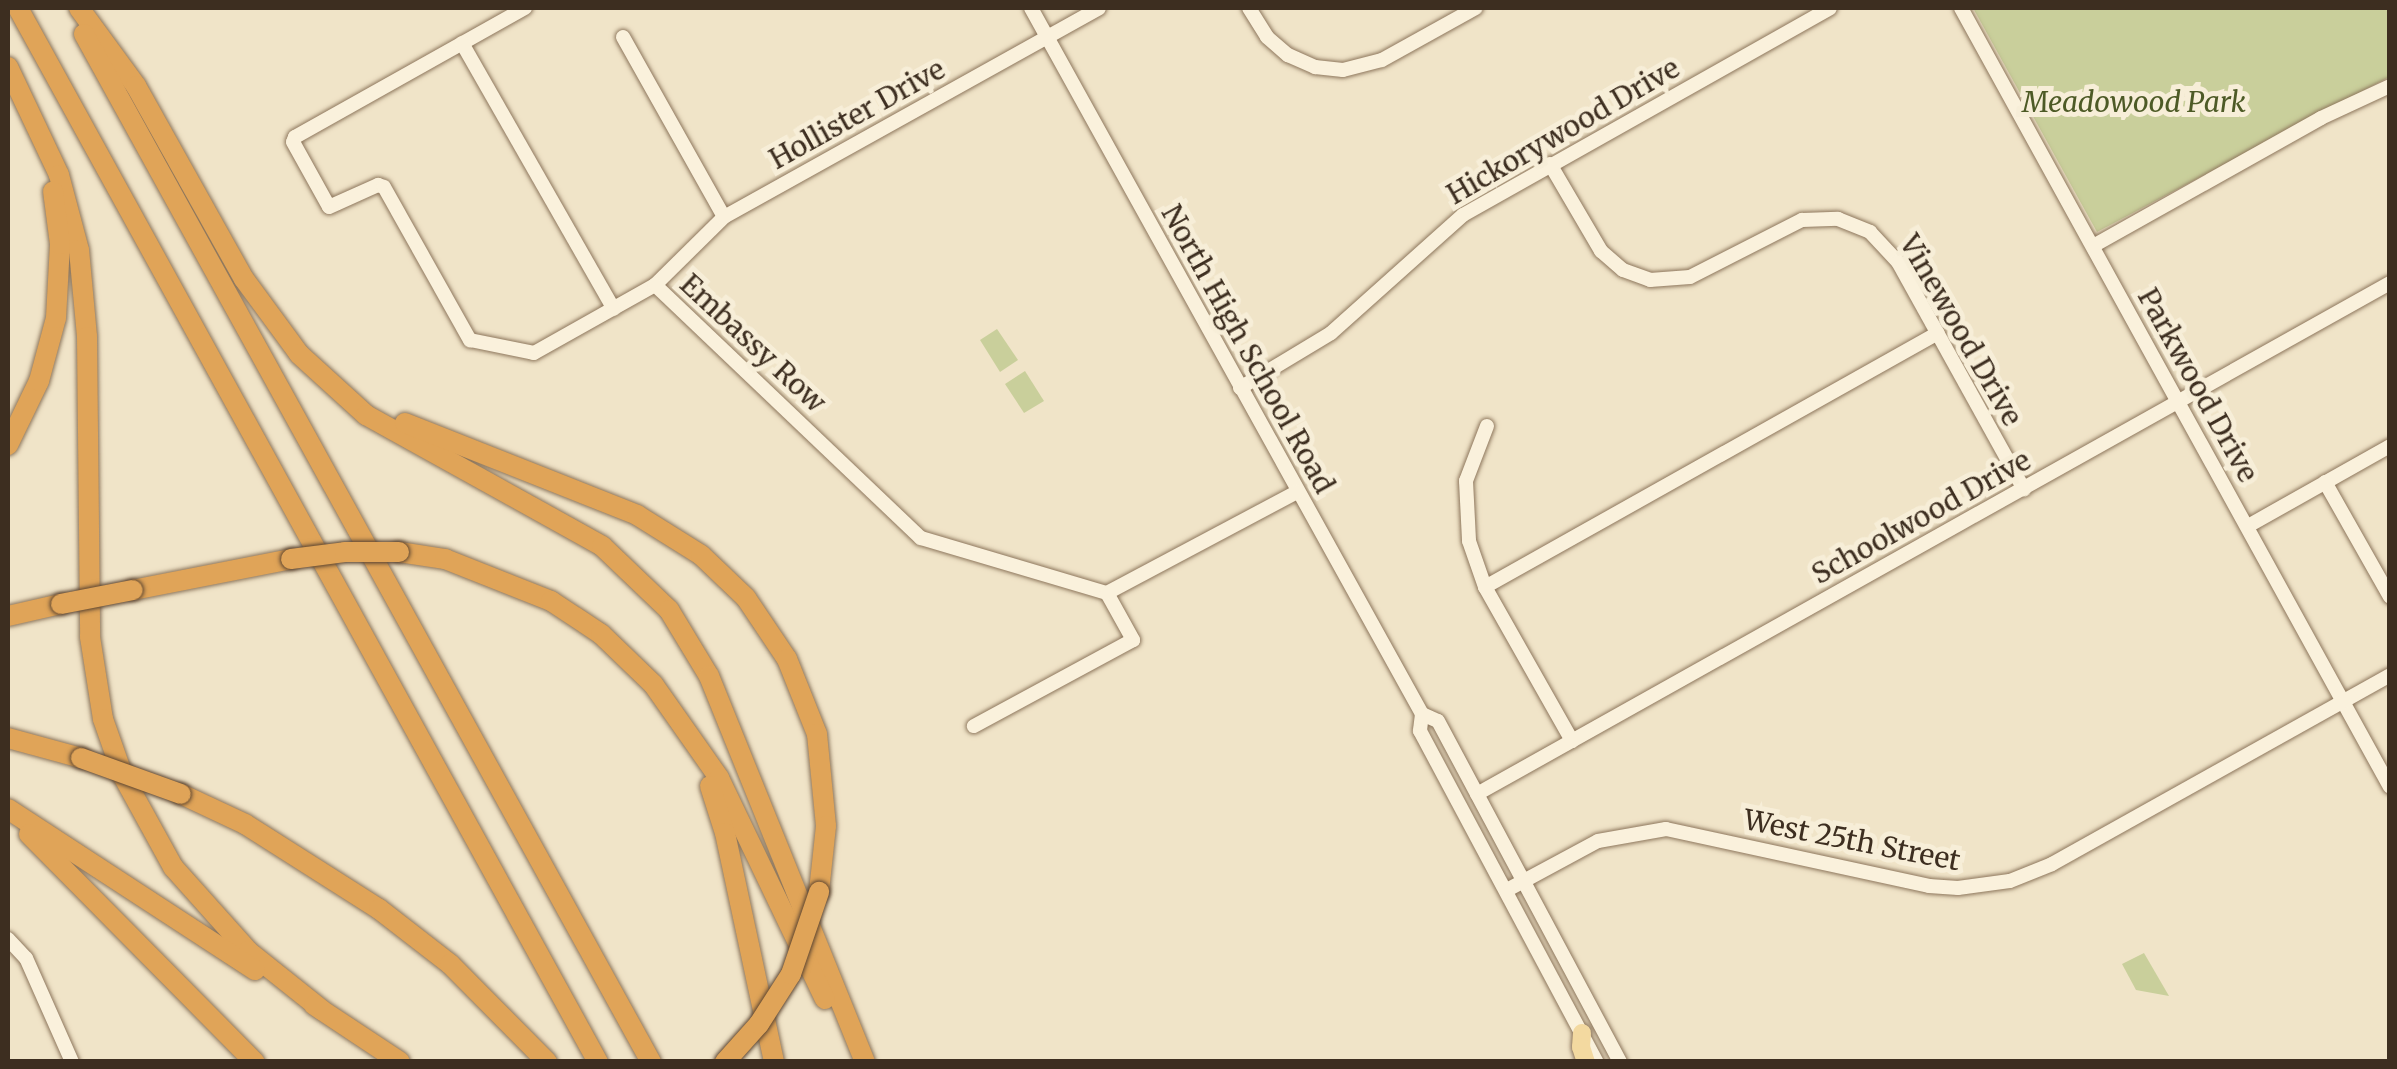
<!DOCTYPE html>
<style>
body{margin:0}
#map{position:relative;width:2397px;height:1069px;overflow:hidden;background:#f0e4c8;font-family:Merriweather,serif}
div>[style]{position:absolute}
.green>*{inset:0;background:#c9cf9b}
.roads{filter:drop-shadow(0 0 2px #8d765c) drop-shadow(0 0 2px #8d765c)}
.minor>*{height:14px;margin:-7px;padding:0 7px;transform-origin:7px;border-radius:7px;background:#faf1dc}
.major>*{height:18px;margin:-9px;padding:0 9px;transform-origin:9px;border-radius:9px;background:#f3d9a0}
.highway>*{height:20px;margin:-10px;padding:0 10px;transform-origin:10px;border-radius:10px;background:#e0a458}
.bridges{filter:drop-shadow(0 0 2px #5b4430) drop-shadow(0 0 2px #5b4430)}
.highway-bridge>*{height:20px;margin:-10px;padding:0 10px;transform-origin:10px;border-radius:10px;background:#e0a458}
span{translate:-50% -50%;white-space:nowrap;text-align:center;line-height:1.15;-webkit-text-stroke:10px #f7eed8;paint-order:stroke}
.park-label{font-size:28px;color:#4d5a26;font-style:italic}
.street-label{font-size:28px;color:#3d2e20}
.frame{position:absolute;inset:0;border:10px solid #3d2e20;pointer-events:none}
</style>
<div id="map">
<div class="green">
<i style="clip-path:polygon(1973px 8px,2389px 8px,2389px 77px,2097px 232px)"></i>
<i style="clip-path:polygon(997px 329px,1018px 360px,1000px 372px,980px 340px)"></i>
<i style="clip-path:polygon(1025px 371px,1044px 401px,1024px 413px,1005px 384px)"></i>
<i style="clip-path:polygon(2144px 953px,2169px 996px,2136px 990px,2122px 964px)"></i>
</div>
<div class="roads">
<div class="minor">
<i style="left:525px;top:8px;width:264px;rotate:150.7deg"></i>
<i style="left:295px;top:137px;width:5px;rotate:112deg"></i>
<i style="left:293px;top:142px;width:74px;rotate:61deg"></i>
<i style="left:329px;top:207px;width:54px;rotate:-24.2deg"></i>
<i style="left:378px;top:185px;width:6px;rotate:18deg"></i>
<i style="left:384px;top:187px;width:176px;rotate:60.7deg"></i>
<i style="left:470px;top:340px;width:65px;rotate:11.5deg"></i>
<i style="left:534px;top:353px;width:139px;rotate:-29.3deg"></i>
<i style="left:655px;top:285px;width:97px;rotate:-44.6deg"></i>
<i style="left:724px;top:217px;width:429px;rotate:-29.1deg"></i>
<i style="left:1031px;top:8px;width:807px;rotate:61.02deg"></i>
<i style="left:1422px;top:714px;width:17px;rotate:97deg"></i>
<i style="left:1420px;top:731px;width:375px;rotate:61.9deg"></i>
<i style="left:1249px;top:8px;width:34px;rotate:58deg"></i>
<i style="left:1267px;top:37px;width:28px;rotate:41deg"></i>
<i style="left:1288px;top:55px;width:30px;rotate:24deg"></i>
<i style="left:1315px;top:67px;width:28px;rotate:6deg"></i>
<i style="left:1343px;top:70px;width:40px;rotate:-14.4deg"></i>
<i style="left:1382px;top:60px;width:107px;rotate:-29deg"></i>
<i style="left:1961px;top:8px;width:889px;rotate:61.16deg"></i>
<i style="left:623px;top:37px;width:206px;rotate:60.7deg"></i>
<i style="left:462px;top:43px;width:306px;rotate:60.3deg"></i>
<i style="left:1550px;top:164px;width:101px;rotate:59.6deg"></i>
<i style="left:1601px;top:251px;width:29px;rotate:41deg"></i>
<i style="left:1623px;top:270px;width:29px;rotate:20deg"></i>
<i style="left:1650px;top:280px;width:40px;rotate:-4.3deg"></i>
<i style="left:1690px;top:277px;width:126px;rotate:-27deg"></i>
<i style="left:1802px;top:220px;width:36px;rotate:-2deg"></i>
<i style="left:1838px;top:219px;width:35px;rotate:22deg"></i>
<i style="left:1870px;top:232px;width:41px;rotate:47deg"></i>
<i style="left:1898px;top:262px;width:260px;rotate:61deg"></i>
<i style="left:2093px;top:246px;width:261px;rotate:-29.3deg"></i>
<i style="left:2321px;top:118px;width:76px;rotate:-24.9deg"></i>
<i style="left:655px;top:285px;width:367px;rotate:43.6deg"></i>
<i style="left:921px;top:538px;width:194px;rotate:16.5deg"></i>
<i style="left:1107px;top:593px;width:54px;rotate:61deg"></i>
<i style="left:1133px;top:640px;width:181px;rotate:151.6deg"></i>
<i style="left:1240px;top:388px;width:106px;rotate:-31.1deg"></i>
<i style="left:1331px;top:333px;width:177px;rotate:-41.8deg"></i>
<i style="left:1463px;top:215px;width:421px;rotate:-29.4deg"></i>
<i style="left:1487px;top:426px;width:59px;rotate:110.9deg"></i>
<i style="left:1466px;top:481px;width:60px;rotate:87.1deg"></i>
<i style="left:1469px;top:541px;width:49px;rotate:70.8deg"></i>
<i style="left:1485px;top:587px;width:177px;rotate:60.5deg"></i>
<i style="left:2325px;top:482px;width:132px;rotate:60.5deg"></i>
<i style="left:2248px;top:526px;width:163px;rotate:-29.4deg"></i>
<i style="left:1485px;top:587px;width:519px;rotate:-29.28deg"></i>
<i style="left:1107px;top:593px;width:215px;rotate:-28deg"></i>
<i style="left:1422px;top:714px;width:17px;rotate:24deg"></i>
<i style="left:1438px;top:721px;width:387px;rotate:61.9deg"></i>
<i style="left:1477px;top:794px;width:1046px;rotate:-29.24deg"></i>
<i style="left:1507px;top:890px;width:103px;rotate:-28.3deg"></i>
<i style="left:1598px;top:841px;width:69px;rotate:-10deg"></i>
<i style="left:1666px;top:829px;width:269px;rotate:12.2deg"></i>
<i style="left:1929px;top:886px;width:29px;rotate:4deg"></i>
<i style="left:1958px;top:888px;width:52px;rotate:-7.7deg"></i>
<i style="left:2010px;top:881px;width:45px;rotate:-22deg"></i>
<i style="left:2052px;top:864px;width:387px;rotate:-29.2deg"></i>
<i style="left:8px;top:939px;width:26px;rotate:47deg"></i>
<i style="left:26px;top:958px;width:114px;rotate:66.1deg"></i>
</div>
<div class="major">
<i style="left:1582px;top:1033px;width:14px;rotate:94deg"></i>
<i style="left:1581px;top:1047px;width:16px;rotate:72deg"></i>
</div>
<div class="highway">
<i style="left:18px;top:8px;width:1203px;rotate:61.18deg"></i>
<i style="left:79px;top:8px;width:97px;rotate:53.8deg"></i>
<i style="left:136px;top:86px;width:221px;rotate:60.8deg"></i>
<i style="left:244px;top:279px;width:93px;rotate:53.7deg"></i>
<i style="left:299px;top:354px;width:91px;rotate:42.3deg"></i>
<i style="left:366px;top:415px;width:270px;rotate:29deg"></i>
<i style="left:602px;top:546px;width:93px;rotate:43.7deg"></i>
<i style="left:669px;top:610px;width:77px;rotate:58.8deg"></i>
<i style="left:709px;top:676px;width:416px;rotate:68deg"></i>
<i style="left:84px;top:34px;width:1174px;rotate:61.12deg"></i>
<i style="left:8px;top:67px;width:119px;rotate:64.7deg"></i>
<i style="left:59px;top:175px;width:78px;rotate:75.1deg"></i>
<i style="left:79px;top:250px;width:87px;rotate:84.7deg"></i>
<i style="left:87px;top:337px;width:300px;rotate:89.4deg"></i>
<i style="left:90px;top:637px;width:83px;rotate:81deg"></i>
<i style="left:103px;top:719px;width:60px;rotate:70.7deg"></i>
<i style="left:123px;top:776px;width:104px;rotate:61.2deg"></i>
<i style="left:173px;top:867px;width:113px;rotate:48.2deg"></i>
<i style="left:248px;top:951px;width:95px;rotate:38.6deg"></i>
<i style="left:405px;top:423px;width:250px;rotate:21.6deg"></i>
<i style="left:637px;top:515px;width:75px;rotate:32deg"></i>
<i style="left:701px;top:555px;width:62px;rotate:43.7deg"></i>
<i style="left:746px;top:598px;width:73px;rotate:56.1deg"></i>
<i style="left:787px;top:659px;width:81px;rotate:68.2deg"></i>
<i style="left:817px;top:734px;width:92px;rotate:84.4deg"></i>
<i style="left:826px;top:826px;width:66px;rotate:96.1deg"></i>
<i style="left:8px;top:445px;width:71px;rotate:-64.2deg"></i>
<i style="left:39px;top:381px;width:65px;rotate:-74.9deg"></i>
<i style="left:56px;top:318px;width:74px;rotate:-86.9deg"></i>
<i style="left:60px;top:244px;width:53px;rotate:-97.5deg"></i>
<i style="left:399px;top:552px;width:47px;rotate:8.7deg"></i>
<i style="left:445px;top:559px;width:114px;rotate:21.6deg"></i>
<i style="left:551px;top:601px;width:60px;rotate:33.4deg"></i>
<i style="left:601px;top:634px;width:72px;rotate:43.9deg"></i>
<i style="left:653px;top:684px;width:115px;rotate:54.9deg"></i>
<i style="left:719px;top:778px;width:245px;rotate:64.4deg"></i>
<i style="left:133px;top:590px;width:161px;rotate:-11.1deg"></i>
<i style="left:8px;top:616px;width:54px;rotate:-12.8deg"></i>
<i style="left:8px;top:738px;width:76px;rotate:15.3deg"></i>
<i style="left:710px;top:786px;width:49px;rotate:72.3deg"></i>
<i style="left:725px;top:833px;width:234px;rotate:77.9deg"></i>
<i style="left:181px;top:794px;width:71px;rotate:25.1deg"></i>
<i style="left:245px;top:824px;width:159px;rotate:32.4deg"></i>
<i style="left:379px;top:909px;width:90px;rotate:37.8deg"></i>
<i style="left:450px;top:964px;width:138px;rotate:45.3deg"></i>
<i style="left:8px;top:809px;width:295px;rotate:33.1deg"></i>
<i style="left:29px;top:834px;width:321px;rotate:45.3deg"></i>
<i style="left:314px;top:1005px;width:103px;rotate:33.5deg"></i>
</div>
</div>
<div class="bridges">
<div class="highway-bridge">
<i style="left:291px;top:559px;width:54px;rotate:-7.4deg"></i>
<i style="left:345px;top:552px;width:54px"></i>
<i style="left:61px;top:604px;width:73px;rotate:-11deg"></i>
<i style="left:81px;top:758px;width:106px;rotate:19.8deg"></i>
<i style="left:725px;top:1062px;width:51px;rotate:-48.2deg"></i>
<i style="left:759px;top:1024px;width:59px;rotate:-57.4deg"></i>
<i style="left:791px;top:974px;width:87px;rotate:-71.1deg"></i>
</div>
</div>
<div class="park-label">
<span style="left:2134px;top:102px">Meadowood Park</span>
</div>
<div class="street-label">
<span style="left:857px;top:114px;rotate:-29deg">Hollister Drive</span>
<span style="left:1563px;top:131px;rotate:-30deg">Hickorywood Drive</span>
<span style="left:1961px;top:330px;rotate:60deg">Vinewood Drive</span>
<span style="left:753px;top:343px;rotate:43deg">Embassy Row</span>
<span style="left:1248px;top:349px;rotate:61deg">North High School Road</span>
<span style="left:2198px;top:385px;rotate:61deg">Parkwood Drive</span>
<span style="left:1921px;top:517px;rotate:-29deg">Schoolwood Drive</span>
<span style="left:1852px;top:840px;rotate:11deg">West 25th Street</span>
</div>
<div class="frame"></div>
</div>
